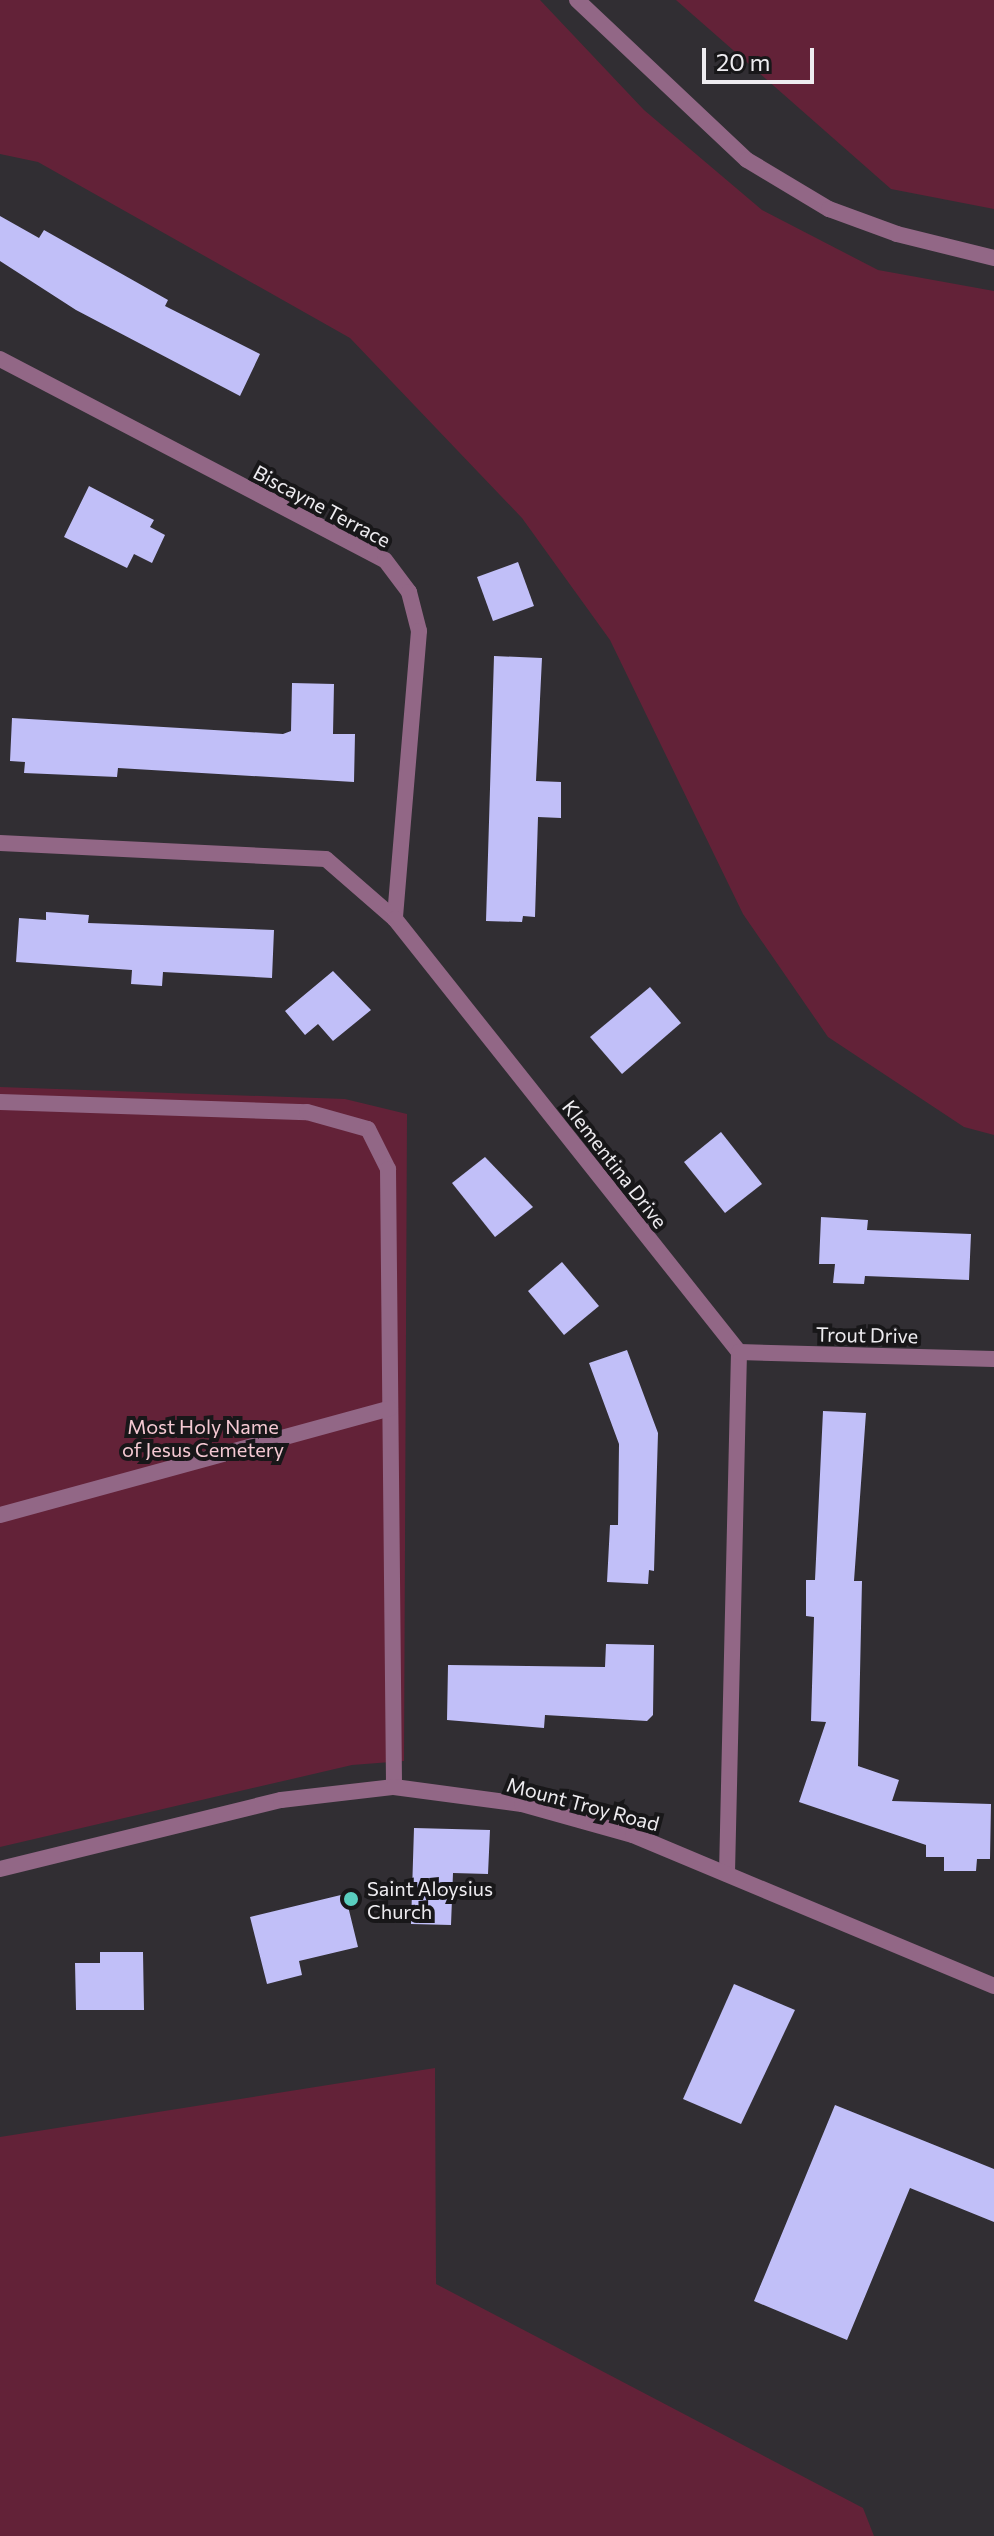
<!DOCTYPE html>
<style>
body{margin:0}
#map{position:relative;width:994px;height:2536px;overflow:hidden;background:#312e33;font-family:Commissioner,sans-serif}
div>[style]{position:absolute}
.green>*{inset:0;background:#632238}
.building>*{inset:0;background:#c1bff8}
.service>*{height:16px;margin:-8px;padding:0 8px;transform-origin:8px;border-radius:8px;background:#926786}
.minor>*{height:16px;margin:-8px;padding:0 8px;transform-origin:8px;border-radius:8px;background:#926786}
.tertiary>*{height:16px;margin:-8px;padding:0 8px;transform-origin:8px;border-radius:8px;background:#926786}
.dots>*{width:22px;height:22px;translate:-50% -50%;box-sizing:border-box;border:4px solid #181719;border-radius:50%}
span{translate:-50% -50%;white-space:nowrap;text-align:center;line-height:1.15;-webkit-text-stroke:8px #181719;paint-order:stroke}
.street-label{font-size:20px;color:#eeecf0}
.park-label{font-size:20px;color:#f5c9d3}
.poi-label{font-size:20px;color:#eeecf0}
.left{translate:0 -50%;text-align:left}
.scale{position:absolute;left:702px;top:48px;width:112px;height:36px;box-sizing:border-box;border:4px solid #eeecf0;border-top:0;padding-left:10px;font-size:24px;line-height:28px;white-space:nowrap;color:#eeecf0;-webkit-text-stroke:6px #181719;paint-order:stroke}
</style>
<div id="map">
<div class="green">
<i style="clip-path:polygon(0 0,540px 0,644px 110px,762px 210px,878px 270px,994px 291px,994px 1135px,964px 1127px,828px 1037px,743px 914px,610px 640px,522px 518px,350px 338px,38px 162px,0 154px)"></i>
<i style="clip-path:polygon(676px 0,994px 0,994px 209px,891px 189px)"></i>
<i style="clip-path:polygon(0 1087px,345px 1099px,407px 1114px,404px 1761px,352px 1765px,0 1847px)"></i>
<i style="clip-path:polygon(435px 2068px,436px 2284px,863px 2508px,874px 2536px,0 2536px,0 2137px)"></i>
</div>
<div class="building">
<i style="clip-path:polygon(0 216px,39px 238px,44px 230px,168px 300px,165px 306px,260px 354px,240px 396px,76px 310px,0 261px)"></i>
<i style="clip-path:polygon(89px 486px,154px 520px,150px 527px,165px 535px,152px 563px,134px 554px,127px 568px,64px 537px)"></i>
<i style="clip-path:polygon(518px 562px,534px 606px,493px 621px,477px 577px)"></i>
<i style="clip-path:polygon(494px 656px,542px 658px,536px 781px,561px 782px,561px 818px,538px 817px,535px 917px,523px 916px,522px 922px,486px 921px)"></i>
<i style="clip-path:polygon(292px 683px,334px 684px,333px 734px,355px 734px,354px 782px,118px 768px,117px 777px,24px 773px,25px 762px,10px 761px,12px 718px,283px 734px,291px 731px)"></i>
<i style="clip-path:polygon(46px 912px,89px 915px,88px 923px,274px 930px,272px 978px,163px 972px,162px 986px,131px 984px,132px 970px,16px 962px,19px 918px,46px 920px)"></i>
<i style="clip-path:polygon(333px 971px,371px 1010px,333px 1041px,318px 1024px,305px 1035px,285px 1011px)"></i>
<i style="clip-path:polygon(650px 987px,681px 1023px,622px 1074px,590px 1037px)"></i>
<i style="clip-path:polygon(721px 1132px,762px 1184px,725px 1213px,684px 1162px)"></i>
<i style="clip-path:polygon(485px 1157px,533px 1207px,495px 1237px,452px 1183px)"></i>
<i style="clip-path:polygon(821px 1217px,868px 1220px,867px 1230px,971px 1234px,969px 1280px,865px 1276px,864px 1284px,833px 1283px,835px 1264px,819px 1264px)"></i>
<i style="clip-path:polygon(562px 1262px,599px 1306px,564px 1335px,528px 1291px)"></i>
<i style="clip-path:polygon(627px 1350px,658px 1433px,654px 1571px,649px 1570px,648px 1584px,607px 1582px,610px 1525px,618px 1525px,619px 1444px,589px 1363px)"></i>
<i style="clip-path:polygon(823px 1411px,866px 1413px,854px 1581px,862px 1581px,858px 1766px,899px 1780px,892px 1801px,991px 1804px,990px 1859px,977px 1859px,976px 1871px,944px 1871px,944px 1857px,926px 1857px,926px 1845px,799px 1802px,826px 1722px,811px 1721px,814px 1617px,806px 1616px,806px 1580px,815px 1580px)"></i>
<i style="clip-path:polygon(606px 1644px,654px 1645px,653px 1715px,647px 1721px,545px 1715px,544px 1728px,447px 1720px,448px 1665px,605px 1667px)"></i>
<i style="clip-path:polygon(414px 1828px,490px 1830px,488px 1874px,453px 1873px,451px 1925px,411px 1924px)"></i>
<i style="clip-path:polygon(345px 1894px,358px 1947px,299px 1961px,302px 1975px,267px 1984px,250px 1917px)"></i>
<i style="clip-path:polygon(100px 1952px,143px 1952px,144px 2010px,76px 2010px,75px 1963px,100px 1963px)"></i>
<i style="clip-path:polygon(734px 1984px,795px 2010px,741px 2124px,683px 2099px)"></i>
<i style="clip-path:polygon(835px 2105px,994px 2169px,994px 2222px,910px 2188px,847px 2340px,754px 2301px)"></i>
</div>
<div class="service">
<i style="left:0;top:1102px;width:307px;rotate:1.9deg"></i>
<i style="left:307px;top:1112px;width:63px;rotate:15.6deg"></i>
<i style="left:368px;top:1129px;width:45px;rotate:63.4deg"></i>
<i style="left:388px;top:1169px;width:618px;rotate:89.44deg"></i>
<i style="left:0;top:1515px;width:404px;rotate:-15.3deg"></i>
</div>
<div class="minor">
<i style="left:0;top:359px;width:434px;rotate:27.6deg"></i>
<i style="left:385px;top:560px;width:40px;rotate:53deg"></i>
<i style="left:409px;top:592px;width:40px;rotate:75.6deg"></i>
<i style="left:419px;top:631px;width:289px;rotate:94.8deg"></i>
<i style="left:0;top:843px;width:326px;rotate:2.8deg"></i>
<i style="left:326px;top:859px;width:91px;rotate:41deg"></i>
<i style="left:395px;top:919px;width:553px;rotate:51.53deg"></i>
<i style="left:739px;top:1352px;width:522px;rotate:91.32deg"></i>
<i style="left:739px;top:1352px;width:255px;rotate:1.6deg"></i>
</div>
<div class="tertiary">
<i style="left:577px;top:0;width:233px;rotate:43.3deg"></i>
<i style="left:747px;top:160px;width:96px;rotate:30.9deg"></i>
<i style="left:829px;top:209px;width:72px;rotate:20.2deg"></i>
<i style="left:897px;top:234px;width:100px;rotate:13.9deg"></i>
<i style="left:0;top:1869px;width:289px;rotate:-13.8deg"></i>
<i style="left:281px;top:1800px;width:114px;rotate:-6.6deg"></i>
<i style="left:394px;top:1787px;width:129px;rotate:7.6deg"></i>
<i style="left:522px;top:1804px;width:115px;rotate:15.6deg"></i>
<i style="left:633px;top:1835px;width:391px;rotate:22.7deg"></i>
</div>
<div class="dots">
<i style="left:351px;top:1899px;background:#59cebf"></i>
</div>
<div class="street-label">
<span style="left:322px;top:506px;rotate:28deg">Biscayne Terrace</span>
<span style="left:615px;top:1164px;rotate:52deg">Klementina Drive</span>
<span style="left:867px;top:1335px;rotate:1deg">Trout Drive</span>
<span style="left:583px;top:1804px;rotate:15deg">Mount Troy Road</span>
</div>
<div class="park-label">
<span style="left:203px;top:1438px">Most Holy Name<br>of Jesus Cemetery</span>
</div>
<div class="poi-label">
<span class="left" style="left:367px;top:1900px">Saint Aloysius<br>Church</span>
</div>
<div class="scale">20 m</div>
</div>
